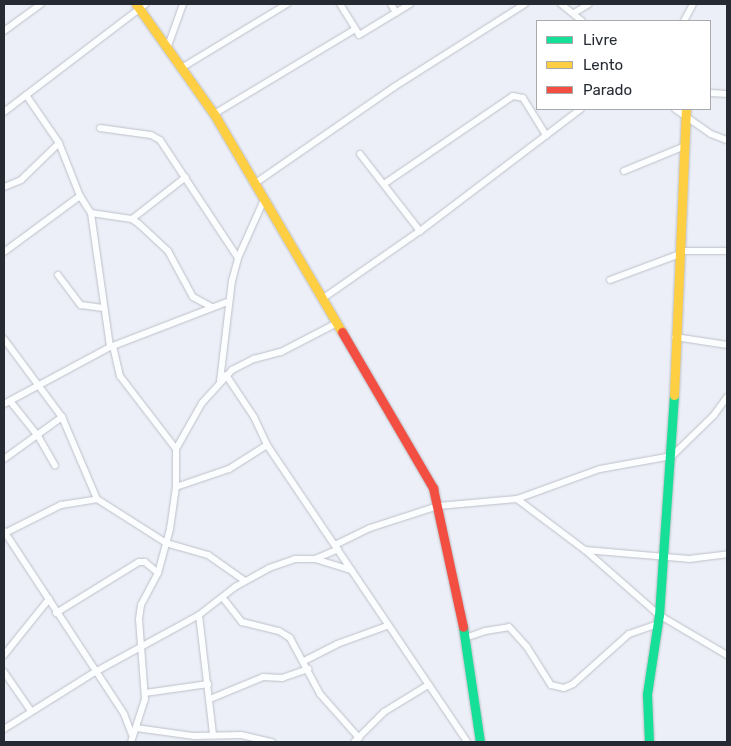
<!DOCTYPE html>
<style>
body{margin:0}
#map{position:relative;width:731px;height:746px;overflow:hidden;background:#eceff7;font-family:Rubik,sans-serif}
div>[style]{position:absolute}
.roads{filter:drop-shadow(0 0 1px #bdc0c8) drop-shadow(0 0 1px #bdc0c8)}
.street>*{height:6px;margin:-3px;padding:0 3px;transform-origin:3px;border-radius:3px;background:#fcfdfe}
.fast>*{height:9px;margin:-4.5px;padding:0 4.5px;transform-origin:4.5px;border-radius:4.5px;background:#16e098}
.slow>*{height:9px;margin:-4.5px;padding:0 4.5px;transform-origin:4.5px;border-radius:4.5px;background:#ffcf43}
.jam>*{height:9px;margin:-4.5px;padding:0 4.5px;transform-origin:4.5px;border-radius:4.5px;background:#f24e42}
span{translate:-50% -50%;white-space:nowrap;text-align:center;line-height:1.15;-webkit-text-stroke:4px #fff;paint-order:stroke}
.frame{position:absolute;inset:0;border:5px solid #262a32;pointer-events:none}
.legend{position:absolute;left:536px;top:20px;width:175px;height:90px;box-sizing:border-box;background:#fff;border:1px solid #a8aaad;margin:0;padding:6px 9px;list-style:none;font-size:15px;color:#262a32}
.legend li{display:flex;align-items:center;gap:10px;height:25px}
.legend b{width:25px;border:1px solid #a8aaad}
</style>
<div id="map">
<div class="roads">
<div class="street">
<i style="left:340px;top:4px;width:36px;rotate:58deg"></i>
<i style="left:359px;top:35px;width:60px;rotate:-31.3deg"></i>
<i style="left:391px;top:4px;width:10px;rotate:61deg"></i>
<i style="left:561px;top:4px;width:27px;rotate:39deg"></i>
<i style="left:574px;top:13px;width:17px;rotate:-31deg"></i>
<i style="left:684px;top:21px;width:19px;rotate:-62deg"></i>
<i style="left:4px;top:31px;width:46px;rotate:-36.1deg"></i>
<i style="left:168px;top:46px;width:45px;rotate:-70.3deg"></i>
<i style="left:183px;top:67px;width:122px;rotate:-31.2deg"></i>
<i style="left:710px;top:93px;width:17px;rotate:3deg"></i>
<i style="left:26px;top:95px;width:58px;rotate:55.5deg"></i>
<i style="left:59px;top:143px;width:57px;rotate:68.4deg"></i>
<i style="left:80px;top:196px;width:20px;rotate:57deg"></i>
<i style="left:91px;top:213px;width:135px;rotate:81.9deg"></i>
<i style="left:675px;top:109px;width:44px;rotate:34.8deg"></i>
<i style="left:711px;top:134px;width:17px;rotate:21deg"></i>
<i style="left:4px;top:112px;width:178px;rotate:-37.3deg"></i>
<i style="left:214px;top:114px;width:163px;rotate:-31deg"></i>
<i style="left:100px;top:128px;width:51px;rotate:7.8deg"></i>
<i style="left:151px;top:135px;width:10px;rotate:29deg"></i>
<i style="left:160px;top:140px;width:141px;rotate:56.5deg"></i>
<i style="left:360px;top:154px;width:98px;rotate:52.1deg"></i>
<i style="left:624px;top:171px;width:66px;rotate:-22.3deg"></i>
<i style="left:254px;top:184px;width:170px;rotate:-34.7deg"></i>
<i style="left:394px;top:87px;width:155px;rotate:-32.4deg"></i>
<i style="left:384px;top:184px;width:156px;rotate:-34.3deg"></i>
<i style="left:513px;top:96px;width:10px;rotate:11deg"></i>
<i style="left:523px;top:98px;width:44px;rotate:58.1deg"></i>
<i style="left:4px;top:187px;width:18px;rotate:-22deg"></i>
<i style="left:21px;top:180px;width:53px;rotate:-44.2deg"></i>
<i style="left:91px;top:213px;width:41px;rotate:8.3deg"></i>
<i style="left:132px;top:219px;width:9px;rotate:36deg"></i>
<i style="left:139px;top:224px;width:40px;rotate:43deg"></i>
<i style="left:168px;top:251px;width:52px;rotate:61.5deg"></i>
<i style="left:193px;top:297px;width:21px;rotate:28deg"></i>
<i style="left:132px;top:219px;width:68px;rotate:-37.9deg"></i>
<i style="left:680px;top:251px;width:47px"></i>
<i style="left:4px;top:252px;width:94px;rotate:-36.4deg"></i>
<i style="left:58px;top:275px;width:38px;rotate:53deg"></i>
<i style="left:81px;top:305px;width:22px;rotate:8deg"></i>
<i style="left:610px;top:280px;width:75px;rotate:-20.4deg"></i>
<i style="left:322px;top:299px;width:119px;rotate:-34.8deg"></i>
<i style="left:420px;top:231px;width:202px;rotate:-37.2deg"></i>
<i style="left:675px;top:337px;width:53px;rotate:8.7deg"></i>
<i style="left:4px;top:339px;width:97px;rotate:53.4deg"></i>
<i style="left:62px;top:417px;width:89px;rotate:66.9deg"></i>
<i style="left:113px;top:346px;width:31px;rotate:77deg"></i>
<i style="left:120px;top:376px;width:92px;rotate:52.5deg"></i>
<i style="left:226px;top:375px;width:50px;rotate:56.3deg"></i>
<i style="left:254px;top:417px;width:31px;rotate:65deg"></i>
<i style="left:267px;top:445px;width:358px;rotate:56deg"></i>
<i style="left:220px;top:381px;width:101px;rotate:-83.2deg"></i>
<i style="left:232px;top:281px;width:24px;rotate:-75deg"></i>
<i style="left:238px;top:258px;width:64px;rotate:-65.9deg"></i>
<i style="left:10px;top:401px;width:45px;rotate:51.3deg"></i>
<i style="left:38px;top:436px;width:34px;rotate:60deg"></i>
<i style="left:4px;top:404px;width:120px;rotate:-28.3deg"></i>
<i style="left:110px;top:347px;width:125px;rotate:-21deg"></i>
<i style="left:4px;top:459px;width:72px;rotate:-35.9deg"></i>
<i style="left:176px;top:487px;width:56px;rotate:-18.8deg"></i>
<i style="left:229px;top:469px;width:45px;rotate:-32.3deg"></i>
<i style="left:517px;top:499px;width:85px;rotate:36.9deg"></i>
<i style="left:585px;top:550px;width:98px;rotate:41.3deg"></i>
<i style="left:659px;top:615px;width:79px;rotate:30.5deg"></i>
<i style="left:4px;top:531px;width:219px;rotate:56.7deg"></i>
<i style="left:124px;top:714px;width:22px;rotate:69deg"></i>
<i style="left:5px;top:533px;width:63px;rotate:-26.6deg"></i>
<i style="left:61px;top:505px;width:36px;rotate:-9deg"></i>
<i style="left:97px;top:499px;width:82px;rotate:32.5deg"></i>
<i style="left:166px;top:543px;width:44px;rotate:15.9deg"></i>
<i style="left:208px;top:555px;width:45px;rotate:35.1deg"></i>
<i style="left:335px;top:545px;width:39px;rotate:-26deg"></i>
<i style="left:370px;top:528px;width:71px;rotate:-17.9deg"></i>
<i style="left:438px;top:506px;width:79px;rotate:-5.1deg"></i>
<i style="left:517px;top:499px;width:88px;rotate:-19.9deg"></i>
<i style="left:600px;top:469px;width:73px;rotate:-10.2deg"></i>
<i style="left:672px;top:456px;width:59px;rotate:-44.3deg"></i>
<i style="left:714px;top:415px;width:22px;rotate:-54deg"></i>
<i style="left:585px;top:550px;width:104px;rotate:4.9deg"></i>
<i style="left:689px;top:559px;width:38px;rotate:-7deg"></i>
<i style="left:315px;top:559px;width:25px;rotate:-23deg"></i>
<i style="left:223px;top:598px;width:31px;rotate:52deg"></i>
<i style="left:242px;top:622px;width:38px;rotate:14deg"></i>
<i style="left:279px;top:631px;width:13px;rotate:32deg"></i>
<i style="left:290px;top:638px;width:64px;rotate:61.8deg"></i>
<i style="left:320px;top:694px;width:59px;rotate:48.4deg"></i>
<i style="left:56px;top:613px;width:97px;rotate:-31.6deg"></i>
<i style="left:139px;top:562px;width:6px"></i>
<i style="left:145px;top:562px;width:17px;rotate:40deg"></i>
<i style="left:199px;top:615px;width:121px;rotate:83.3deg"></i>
<i style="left:465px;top:638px;width:21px;rotate:-19deg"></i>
<i style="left:485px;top:631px;width:24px;rotate:-9deg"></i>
<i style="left:509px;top:627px;width:27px;rotate:48deg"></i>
<i style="left:527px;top:647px;width:45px;rotate:57.7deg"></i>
<i style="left:551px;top:685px;width:13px;rotate:13deg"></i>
<i style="left:564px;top:688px;width:10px;rotate:-24deg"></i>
<i style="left:573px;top:684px;width:75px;rotate:-41.8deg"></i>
<i style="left:629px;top:634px;width:31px;rotate:-19deg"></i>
<i style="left:4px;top:655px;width:72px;rotate:-51.2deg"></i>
<i style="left:304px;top:661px;width:37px;rotate:-27deg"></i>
<i style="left:337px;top:644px;width:53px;rotate:-19.8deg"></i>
<i style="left:4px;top:672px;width:47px;rotate:55.3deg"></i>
<i style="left:145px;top:693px;width:64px;rotate:-8.1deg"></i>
<i style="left:210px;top:699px;width:57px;rotate:-22.5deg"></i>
<i style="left:263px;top:677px;width:19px;rotate:3deg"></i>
<i style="left:282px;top:678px;width:28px;rotate:-19deg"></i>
<i style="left:136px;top:728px;width:59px;rotate:7.9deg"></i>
<i style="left:194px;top:736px;width:47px;rotate:-1.2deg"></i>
<i style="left:241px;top:735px;width:32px;rotate:13deg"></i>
<i style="left:4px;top:729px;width:107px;rotate:-32.1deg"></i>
<i style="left:95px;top:672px;width:119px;rotate:-28.7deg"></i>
<i style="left:199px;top:615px;width:46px;rotate:-37.9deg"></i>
<i style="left:235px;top:587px;width:39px;rotate:-29deg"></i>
<i style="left:269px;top:568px;width:28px;rotate:-19deg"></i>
<i style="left:295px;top:559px;width:20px"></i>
<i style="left:315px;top:559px;width:38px;rotate:17deg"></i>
<i style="left:131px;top:742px;width:45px;rotate:-72deg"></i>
<i style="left:145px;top:699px;width:80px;rotate:-94.3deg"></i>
<i style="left:139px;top:619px;width:14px;rotate:-82deg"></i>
<i style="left:141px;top:605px;width:36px;rotate:-62deg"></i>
<i style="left:158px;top:573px;width:46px;rotate:-74.7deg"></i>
<i style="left:170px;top:529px;width:42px;rotate:-81.9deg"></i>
<i style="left:176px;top:487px;width:38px;rotate:-90deg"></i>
<i style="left:176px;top:449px;width:53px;rotate:-60.5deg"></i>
<i style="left:202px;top:403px;width:45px;rotate:-47.7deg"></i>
<i style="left:232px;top:370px;width:25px;rotate:-27deg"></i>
<i style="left:254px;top:359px;width:28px;rotate:-15deg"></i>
<i style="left:281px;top:352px;width:63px;rotate:-27.4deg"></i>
<i style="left:354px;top:742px;width:42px;rotate:-45deg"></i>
<i style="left:384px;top:712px;width:52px;rotate:-31.5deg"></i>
</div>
<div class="fast">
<i style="left:463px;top:627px;width:116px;rotate:81.6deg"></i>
<i style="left:649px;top:742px;width:48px;rotate:-92.4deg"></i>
<i style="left:647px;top:694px;width:80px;rotate:-81.4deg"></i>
<i style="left:659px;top:615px;width:221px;rotate:-86.1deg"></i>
</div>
<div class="slow">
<i style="left:136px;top:4px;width:135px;rotate:54.7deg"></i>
<i style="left:214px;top:114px;width:253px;rotate:59.6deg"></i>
<i style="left:674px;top:395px;width:286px;rotate:-87.6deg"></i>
</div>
<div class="jam">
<i style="left:342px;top:332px;width:181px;rotate:59.7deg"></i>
<i style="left:433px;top:488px;width:142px;rotate:77.8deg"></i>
</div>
</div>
<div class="frame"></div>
<ul class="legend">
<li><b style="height:6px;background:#16e098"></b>Livre</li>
<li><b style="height:6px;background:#ffcf43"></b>Lento</li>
<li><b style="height:6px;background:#f24e42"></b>Parado</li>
</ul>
</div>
